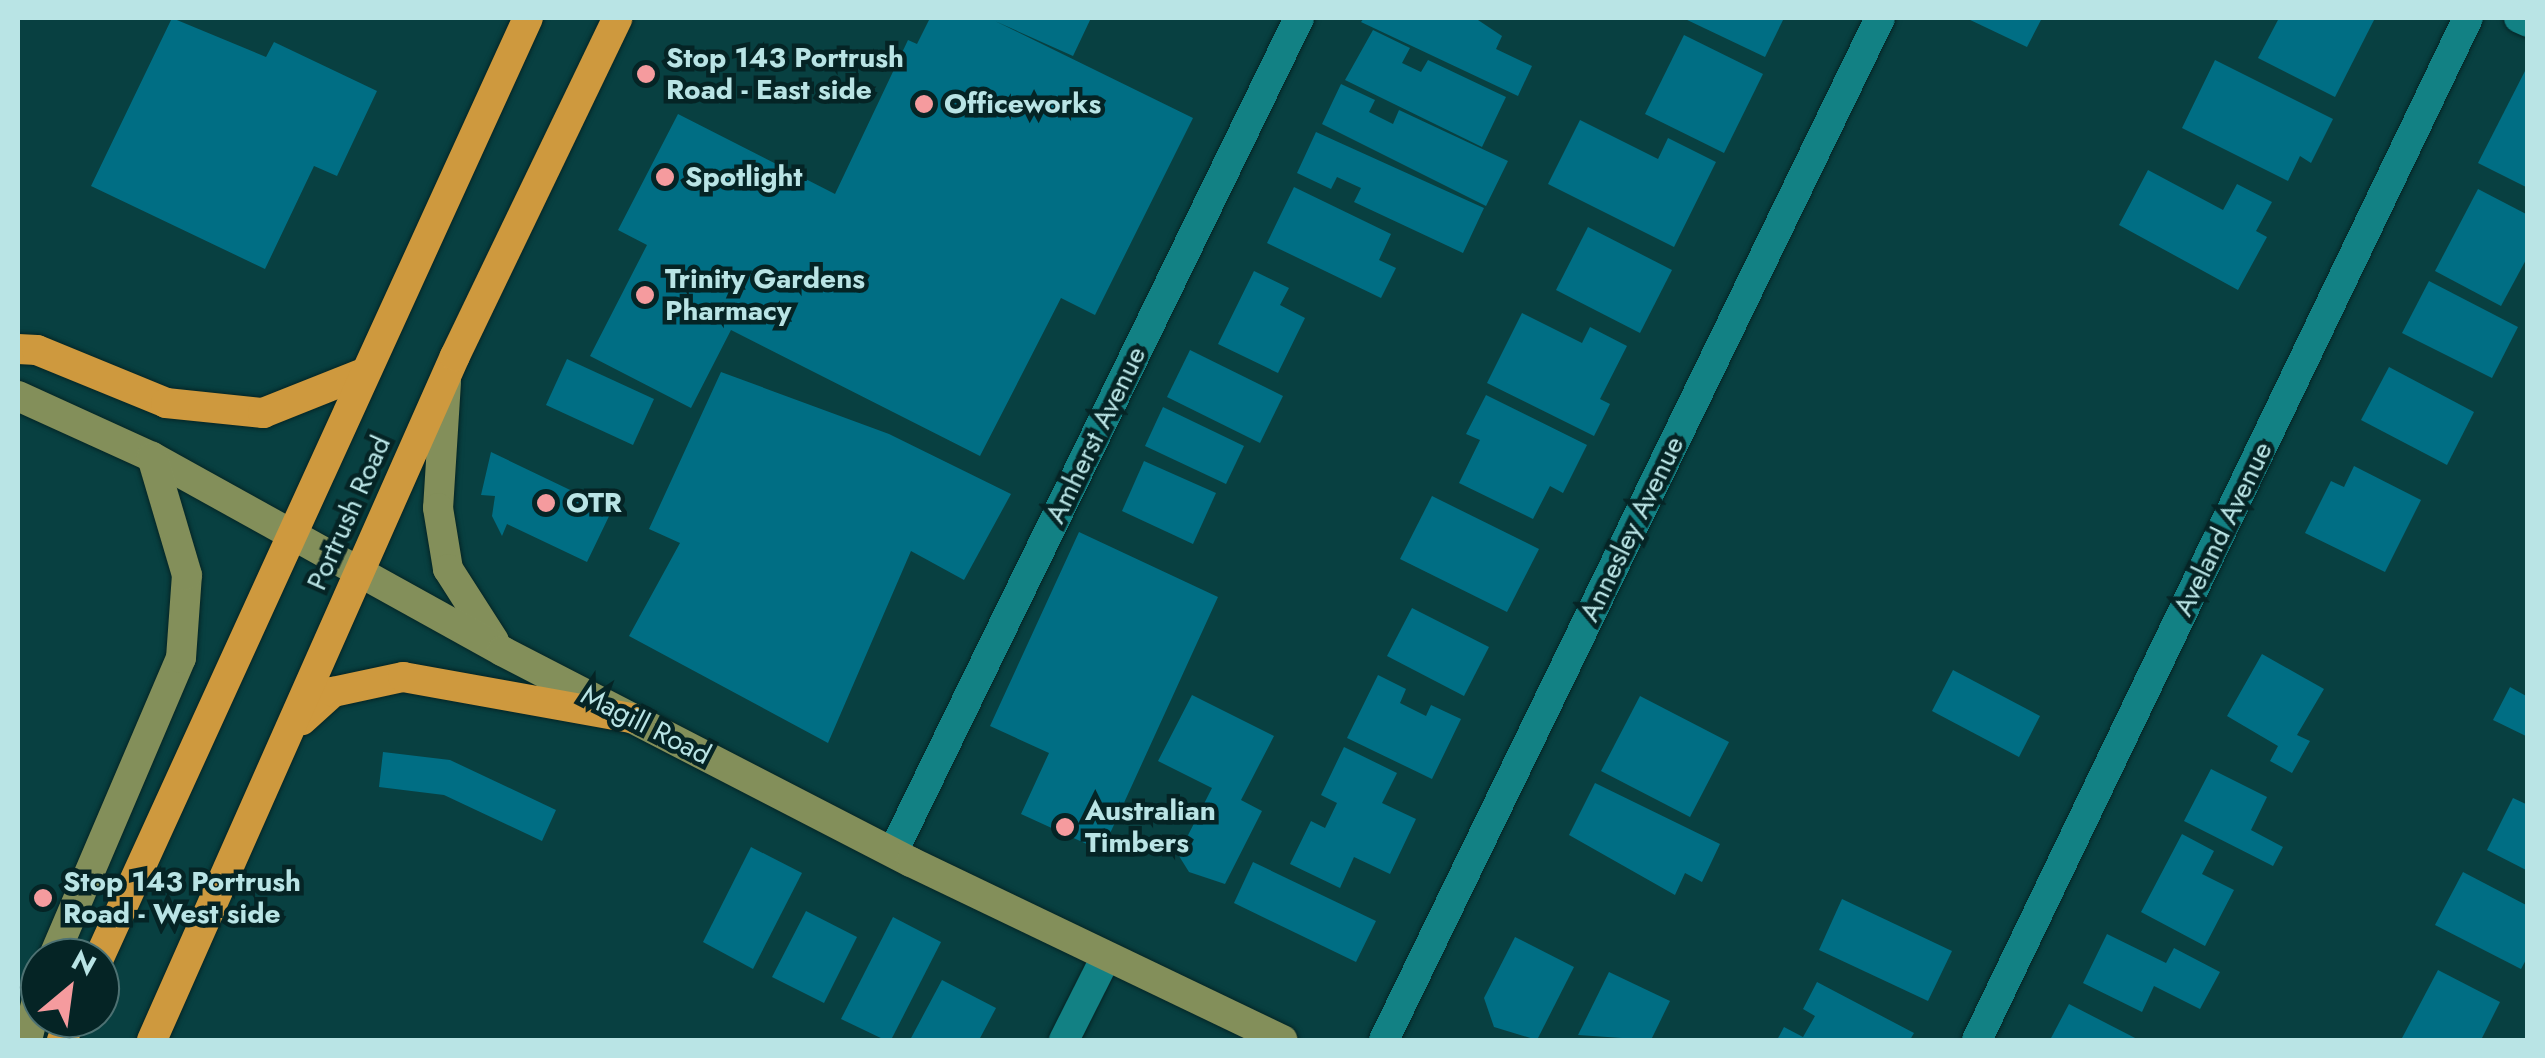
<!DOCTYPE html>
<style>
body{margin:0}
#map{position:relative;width:2545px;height:1058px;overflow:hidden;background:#084041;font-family:Jost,sans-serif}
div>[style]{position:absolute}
.building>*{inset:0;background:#006e84}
.roads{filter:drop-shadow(0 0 2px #052425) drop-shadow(0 0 2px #052425)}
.minor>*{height:30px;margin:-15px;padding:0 15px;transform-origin:15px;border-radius:15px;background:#128184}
.major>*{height:30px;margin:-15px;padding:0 15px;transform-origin:15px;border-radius:15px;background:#838f5a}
.highway>*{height:30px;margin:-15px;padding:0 15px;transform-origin:15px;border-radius:15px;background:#ce993e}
.dots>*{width:28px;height:28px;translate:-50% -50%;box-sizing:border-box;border:5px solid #052425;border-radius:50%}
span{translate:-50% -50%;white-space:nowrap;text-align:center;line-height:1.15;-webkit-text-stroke:9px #052425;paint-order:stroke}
.poi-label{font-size:28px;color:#b9e4e5;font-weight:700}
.left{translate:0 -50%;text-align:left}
.street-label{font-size:28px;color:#b9e4e5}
.frame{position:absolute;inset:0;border:20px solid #b9e4e5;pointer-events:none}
.north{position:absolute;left:20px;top:938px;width:100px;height:100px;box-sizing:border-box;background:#052425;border:2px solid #4d7172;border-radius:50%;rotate:29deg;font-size:28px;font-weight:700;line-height:40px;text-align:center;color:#b9e4e5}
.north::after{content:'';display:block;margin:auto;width:35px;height:45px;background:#f59b9e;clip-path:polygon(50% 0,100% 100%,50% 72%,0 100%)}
</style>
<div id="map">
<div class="building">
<i style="clip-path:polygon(172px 18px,266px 57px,274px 42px,377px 91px,337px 176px,314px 166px,265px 269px,91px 186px)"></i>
<i style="clip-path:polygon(930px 18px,1091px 18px,1073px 56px,995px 21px,1193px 118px,1095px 315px,1061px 298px,980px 456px,731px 330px,691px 408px,590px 356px,647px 245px,618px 230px,678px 114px,835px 194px,908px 40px,917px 44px)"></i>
<i style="clip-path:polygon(1364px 18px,1475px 18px,1502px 36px,1496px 49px,1532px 66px,1518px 96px,1361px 22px)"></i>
<i style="clip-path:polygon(1683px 18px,1784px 18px,1765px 57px)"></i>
<i style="clip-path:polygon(1966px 18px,2042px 18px,2027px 47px)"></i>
<i style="clip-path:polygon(2279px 18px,2375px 18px,2335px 97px,2258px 58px)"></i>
<i style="clip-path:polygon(1373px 30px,1410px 48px,1402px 63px,1421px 72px,1428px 60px,1506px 97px,1482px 147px,1345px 80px)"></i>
<i style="clip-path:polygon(1684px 35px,1763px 74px,1724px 153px,1645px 114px)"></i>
<i style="clip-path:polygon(2215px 60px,2333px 119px,2311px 163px,2300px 156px,2288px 181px,2182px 128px)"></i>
<i style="clip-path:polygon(2525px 71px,2528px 72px,2528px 188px,2478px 163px)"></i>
<i style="clip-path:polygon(1341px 84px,1375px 100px,1369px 112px,1393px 124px,1399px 110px,1508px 161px,1486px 206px,1322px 124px)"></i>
<i style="clip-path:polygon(1580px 120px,1658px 159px,1668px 138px,1716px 162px,1674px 247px,1548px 184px)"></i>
<i style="clip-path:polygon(1316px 132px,1484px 208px,1463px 253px,1354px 202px,1361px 188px,1337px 177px,1331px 189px,1297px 173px)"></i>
<i style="clip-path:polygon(2148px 170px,2223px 210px,2237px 184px,2272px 202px,2256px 231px,2267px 237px,2238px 290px,2119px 225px)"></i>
<i style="clip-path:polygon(1294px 187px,1391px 234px,1379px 260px,1396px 268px,1381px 298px,1267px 243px)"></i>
<i style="clip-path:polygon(2478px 189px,2528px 215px,2528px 256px,2501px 306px,2435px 271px)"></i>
<i style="clip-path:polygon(1588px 227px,1672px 270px,1640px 333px,1556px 290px)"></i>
<i style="clip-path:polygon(1254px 271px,1289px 288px,1280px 305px,1305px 318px,1278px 373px,1218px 344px)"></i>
<i style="clip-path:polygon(2429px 281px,2518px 327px,2492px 378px,2402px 333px)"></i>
<i style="clip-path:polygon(1522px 313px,1582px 343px,1590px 327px,1627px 346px,1600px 399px,1610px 404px,1594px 436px,1487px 383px)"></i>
<i style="clip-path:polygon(1190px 350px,1283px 396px,1260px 443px,1167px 397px)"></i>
<i style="clip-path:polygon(567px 359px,654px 399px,633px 445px,546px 405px)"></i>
<i style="clip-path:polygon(2389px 367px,2474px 412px,2447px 465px,2361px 420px)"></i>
<i style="clip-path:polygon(721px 372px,889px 434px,1011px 494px,964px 580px,911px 551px,828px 743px,629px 636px,680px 543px,649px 529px)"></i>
<i style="clip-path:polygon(1486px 395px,1587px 445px,1563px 493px,1550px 486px,1533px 519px,1459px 483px,1480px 440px,1466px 434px)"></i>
<i style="clip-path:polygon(1163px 407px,1244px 446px,1226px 484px,1145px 446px)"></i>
<i style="clip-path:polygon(491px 452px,612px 510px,587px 562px,507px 524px,502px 536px,492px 516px,495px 496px,481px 495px)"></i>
<i style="clip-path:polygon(1144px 461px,1216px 493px,1193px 544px,1122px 511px)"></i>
<i style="clip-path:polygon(2354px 466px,2421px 500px,2385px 572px,2305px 533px,2331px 481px,2344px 487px)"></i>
<i style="clip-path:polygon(1432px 496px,1539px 549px,1507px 612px,1400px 559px)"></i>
<i style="clip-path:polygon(1079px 532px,1218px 597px,1102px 851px,1021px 814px,1049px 753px,990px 726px)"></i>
<i style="clip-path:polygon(1412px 608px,1489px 647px,1464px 696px,1387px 656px)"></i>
<i style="clip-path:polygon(2262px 654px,2324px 689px,2297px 735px,2310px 741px,2292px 773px,2270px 761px,2278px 746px,2227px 716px)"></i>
<i style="clip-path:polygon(1953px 670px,2040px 716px,2019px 757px,1932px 711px)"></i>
<i style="clip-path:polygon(1378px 675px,1406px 689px,1400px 703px,1426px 716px,1431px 705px,1461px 719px,1432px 779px,1347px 738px)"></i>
<i style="clip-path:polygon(2510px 687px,2528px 697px,2528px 737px,2493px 720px)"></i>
<i style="clip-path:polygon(1192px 695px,1274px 736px,1241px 800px,1262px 811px,1225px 884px,1189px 872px,1174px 848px,1182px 847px,1212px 788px,1158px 761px)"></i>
<i style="clip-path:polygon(1640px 696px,1729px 742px,1690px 817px,1601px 771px)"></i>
<i style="clip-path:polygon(1344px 747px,1397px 773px,1382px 803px,1416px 819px,1390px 874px,1354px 857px,1340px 888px,1290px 864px,1311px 821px,1325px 828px,1337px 803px,1321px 795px)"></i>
<i style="clip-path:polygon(383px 752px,450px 760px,556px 810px,542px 841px,444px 795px,379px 787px)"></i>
<i style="clip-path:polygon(2211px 769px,2267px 797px,2251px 830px,2283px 847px,2273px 866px,2184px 821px)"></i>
<i style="clip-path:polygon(1595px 783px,1720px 844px,1702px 882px,1685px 873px,1675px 895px,1569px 835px)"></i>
<i style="clip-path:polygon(2513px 798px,2528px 805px,2528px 871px,2487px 850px)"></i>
<i style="clip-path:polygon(2182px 834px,2214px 851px,2202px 874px,2234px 890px,2205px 946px,2141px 912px)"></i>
<i style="clip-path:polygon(751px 847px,802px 873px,753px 969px,703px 942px)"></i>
<i style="clip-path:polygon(1253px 862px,1376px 921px,1356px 962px,1234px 903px)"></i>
<i style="clip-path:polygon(2463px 872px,2528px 906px,2528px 956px,2521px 969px,2435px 925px)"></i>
<i style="clip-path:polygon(1842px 899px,1952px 951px,1928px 1001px,1819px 950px)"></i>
<i style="clip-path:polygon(806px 911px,857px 937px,824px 1003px,772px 977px)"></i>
<i style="clip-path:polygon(893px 917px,941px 942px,891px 1040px,885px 1040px,841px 1019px)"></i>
<i style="clip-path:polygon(2107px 934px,2166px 963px,2174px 948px,2220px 972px,2200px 1009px,2154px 986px,2142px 1012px,2083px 983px)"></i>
<i style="clip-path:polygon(1515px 937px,1574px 967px,1537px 1040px,1494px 1027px,1484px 998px)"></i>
<i style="clip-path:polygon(2438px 970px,2500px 1002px,2481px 1040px,2401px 1040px)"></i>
<i style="clip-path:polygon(1609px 972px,1670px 1001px,1651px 1040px,1578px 1035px)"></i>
<i style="clip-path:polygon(942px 980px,996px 1008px,979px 1040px,910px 1040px)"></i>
<i style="clip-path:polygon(1817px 982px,1914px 1033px,1910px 1040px,1777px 1040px,1784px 1027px,1803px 1037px,1815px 1016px,1803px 1009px)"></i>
<i style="clip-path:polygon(2069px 1004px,2139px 1040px,2050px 1040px)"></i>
</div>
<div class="roads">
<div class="minor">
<i style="left:2519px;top:18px;width:10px;rotate:24deg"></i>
<i style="left:893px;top:852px;width:928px;rotate:-64.04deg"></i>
<i style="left:1064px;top:1040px;width:93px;rotate:-63.2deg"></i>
<i style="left:1384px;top:1040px;width:1136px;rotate:-64.11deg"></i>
<i style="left:1977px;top:1040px;width:1134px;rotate:-64.34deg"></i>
</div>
<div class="major">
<i style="left:446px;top:382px;width:126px;rotate:93.6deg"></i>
<i style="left:438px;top:508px;width:62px;rotate:80.7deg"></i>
<i style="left:448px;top:569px;width:85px;rotate:57.4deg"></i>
<i style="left:18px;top:396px;width:147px;rotate:24.5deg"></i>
<i style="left:152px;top:457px;width:400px;rotate:29deg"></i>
<i style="left:502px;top:651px;width:460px;rotate:27.3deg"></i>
<i style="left:911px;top:862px;width:412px;rotate:25.6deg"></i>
<i style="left:53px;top:958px;width:326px;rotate:-66.9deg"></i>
<i style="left:181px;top:658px;width:83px;rotate:-85.9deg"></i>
<i style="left:187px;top:575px;width:123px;rotate:-106.5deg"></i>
<i style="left:27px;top:1040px;width:54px;rotate:-76deg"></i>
</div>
<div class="highway">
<i style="left:18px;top:349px;width:19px;rotate:3deg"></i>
<i style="left:37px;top:350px;width:139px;rotate:22.3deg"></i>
<i style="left:166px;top:403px;width:98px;rotate:5.9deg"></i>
<i style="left:263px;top:413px;width:105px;rotate:-21.7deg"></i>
<i style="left:302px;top:720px;width:42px;rotate:-42.1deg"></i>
<i style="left:333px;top:692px;width:72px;rotate:-12.1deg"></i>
<i style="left:403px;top:677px;width:233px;rotate:10.2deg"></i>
<i style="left:99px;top:958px;width:1033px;rotate:-65.47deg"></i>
<i style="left:62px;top:1040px;width:24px;rotate:-66deg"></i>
<i style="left:152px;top:1040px;width:748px;rotate:-66.11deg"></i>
<i style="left:455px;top:356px;width:375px;rotate:-64.3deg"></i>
</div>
</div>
<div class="dots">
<i style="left:646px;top:74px;background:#f59b9e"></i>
<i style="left:924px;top:104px;background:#f59b9e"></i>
<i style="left:665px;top:177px;background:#f59b9e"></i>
<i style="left:645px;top:295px;background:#f59b9e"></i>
<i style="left:546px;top:503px;background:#f59b9e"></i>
<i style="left:1065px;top:827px;background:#f59b9e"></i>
<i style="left:43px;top:898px;background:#f59b9e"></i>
</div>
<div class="poi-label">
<span class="left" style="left:666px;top:74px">Stop 143 Portrush<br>Road - East side</span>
<span class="left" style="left:944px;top:104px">Officeworks</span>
<span class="left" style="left:685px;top:177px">Spotlight</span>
<span class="left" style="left:665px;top:295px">Trinity Gardens<br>Pharmacy</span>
<span class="left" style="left:566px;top:503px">OTR</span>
<span class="left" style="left:1085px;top:827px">Australian<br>Timbers</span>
<span class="left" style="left:63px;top:898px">Stop 143 Portrush<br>Road - West side</span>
</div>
<div class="street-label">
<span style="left:1096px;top:435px;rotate:-64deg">Amherst Avenue</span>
<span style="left:349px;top:513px;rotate:-66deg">Portrush Road</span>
<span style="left:1632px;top:529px;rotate:-64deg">Annesley Avenue</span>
<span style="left:2223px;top:529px;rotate:-64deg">Aveland Avenue</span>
<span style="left:646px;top:725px;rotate:27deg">Magill Road</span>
</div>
<div class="frame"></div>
<div class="north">N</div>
</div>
